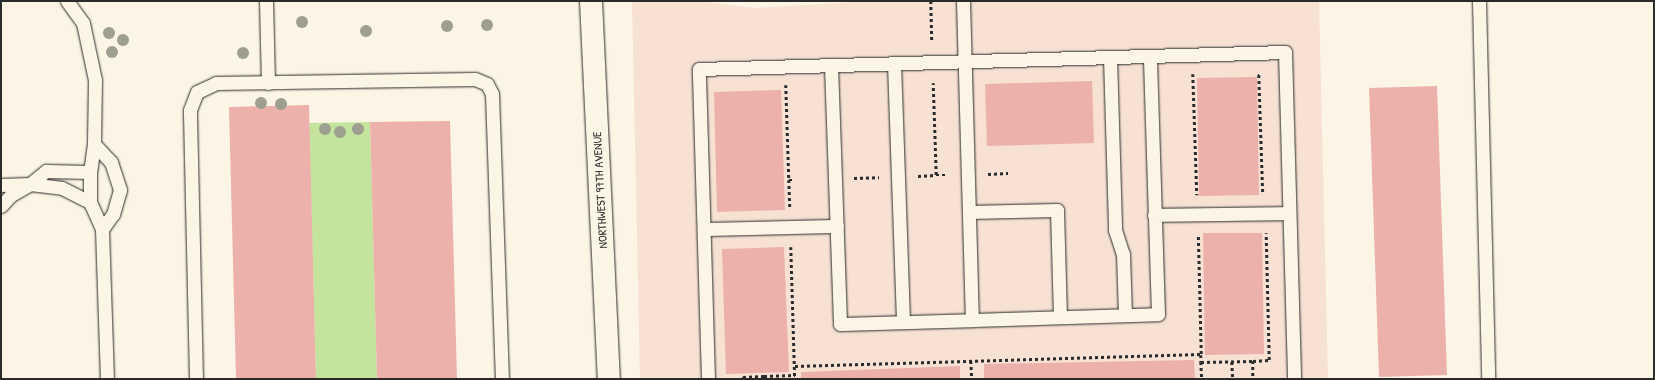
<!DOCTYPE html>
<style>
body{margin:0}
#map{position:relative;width:1655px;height:380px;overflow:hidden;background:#fcf5e5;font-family:"Patrick Hand",sans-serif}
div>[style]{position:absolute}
.built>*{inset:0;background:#f7e1d3}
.green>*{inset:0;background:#c4e49d}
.building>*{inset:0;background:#ecb1aa}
.path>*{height:2.5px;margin-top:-1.25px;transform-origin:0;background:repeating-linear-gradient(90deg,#2b2b2b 0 3px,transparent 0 6px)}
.roads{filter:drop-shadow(0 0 1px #2b2b2b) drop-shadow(0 0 1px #2b2b2b)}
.lane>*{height:13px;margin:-6.5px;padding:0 6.5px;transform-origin:6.5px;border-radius:6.5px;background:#fcf5e5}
.street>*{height:22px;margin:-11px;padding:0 11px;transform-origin:11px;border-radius:11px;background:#fcf5e5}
.trees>*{width:12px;height:12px;margin:-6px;border-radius:50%;background:#9e9f8f}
span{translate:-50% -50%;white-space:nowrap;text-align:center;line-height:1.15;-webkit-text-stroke:4px #fcf5e5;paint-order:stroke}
.street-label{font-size:12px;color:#2b2b2b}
.frame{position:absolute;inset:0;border:2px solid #2b2b2b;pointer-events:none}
</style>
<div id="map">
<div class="built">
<i style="clip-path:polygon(632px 1px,696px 1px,755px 8px,874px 1px,1319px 1px,1328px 379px,640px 379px)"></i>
</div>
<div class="green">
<i style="clip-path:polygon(370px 122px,377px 379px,316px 379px,309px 123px)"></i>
</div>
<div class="building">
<i style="clip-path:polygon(1257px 77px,1259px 195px,1199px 196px,1197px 78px)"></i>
<i style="clip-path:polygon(1092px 81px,1094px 143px,987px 146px,985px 84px)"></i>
<i style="clip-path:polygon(1437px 86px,1447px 375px,1379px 377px,1369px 88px)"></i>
<i style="clip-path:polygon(781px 90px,785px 210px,717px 212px,714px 92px)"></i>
<i style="clip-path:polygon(309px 105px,316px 379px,236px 379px,229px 107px)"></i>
<i style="clip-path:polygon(450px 121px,457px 379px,377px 379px,370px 122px)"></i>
<i style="clip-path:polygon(1203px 233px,1262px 233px,1264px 354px,1205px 355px)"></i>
<i style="clip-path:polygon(784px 247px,789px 372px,726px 374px,722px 249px)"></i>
<i style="clip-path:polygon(1194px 360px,1195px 379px,984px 379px,984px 364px)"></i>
<i style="clip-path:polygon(960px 366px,960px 379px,801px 379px,801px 372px)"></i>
</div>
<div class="path">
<i style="left:931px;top:1px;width:41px;rotate:88.6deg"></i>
<i style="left:1193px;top:74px;width:121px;rotate:88.1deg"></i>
<i style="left:1258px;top:75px;width:1px"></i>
<i style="left:1259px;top:75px;width:119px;rotate:88.1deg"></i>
<i style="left:786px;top:85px;width:95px;rotate:88.2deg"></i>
<i style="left:789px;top:180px;width:5px"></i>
<i style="left:988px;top:174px;width:20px;rotate:-3deg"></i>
<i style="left:936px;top:175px;width:12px"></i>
<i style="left:918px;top:176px;width:18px;rotate:-3deg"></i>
<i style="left:936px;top:175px;width:92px;rotate:-91.9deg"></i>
<i style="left:854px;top:178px;width:25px;rotate:-2deg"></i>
<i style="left:789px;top:180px;width:27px;rotate:88deg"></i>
<i style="left:791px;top:247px;width:132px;rotate:88.3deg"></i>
<i style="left:1201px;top:355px;width:7px;rotate:90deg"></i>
<i style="left:1201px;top:362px;width:52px;rotate:-1.1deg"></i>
<i style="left:1253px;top:361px;width:18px;rotate:90deg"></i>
<i style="left:971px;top:361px;width:18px;rotate:87deg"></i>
<i style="left:1253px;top:361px;width:16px;rotate:-4deg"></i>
<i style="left:1269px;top:360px;width:127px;rotate:-91.4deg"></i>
<i style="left:1201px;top:362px;width:17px;rotate:87deg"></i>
<i style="left:1232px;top:362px;width:17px;rotate:87deg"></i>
<i style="left:795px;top:366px;width:406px;rotate:-1.7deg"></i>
<i style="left:1201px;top:354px;width:120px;rotate:-91.4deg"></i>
<i style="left:743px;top:379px;width:2px;rotate:-90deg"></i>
<i style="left:743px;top:377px;width:21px;rotate:-3deg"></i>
<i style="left:764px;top:379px;width:3px;rotate:-90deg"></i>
<i style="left:764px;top:376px;width:31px;rotate:-2deg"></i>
</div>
<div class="roads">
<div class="lane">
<i style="left:67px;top:1px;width:27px;rotate:54deg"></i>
<i style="left:83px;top:23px;width:58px;rotate:78.1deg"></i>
<i style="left:95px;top:80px;width:64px;rotate:90.9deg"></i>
<i style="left:94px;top:144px;width:28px;rotate:98deg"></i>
<i style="left:266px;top:1px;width:82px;rotate:88.6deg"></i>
<i style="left:963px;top:1px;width:319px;rotate:88.4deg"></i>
<i style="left:972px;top:320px;width:186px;rotate:-1.8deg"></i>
<i style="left:1158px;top:314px;width:258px;rotate:-91.8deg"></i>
<i style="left:1479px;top:1px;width:378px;rotate:88.6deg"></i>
<i style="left:1110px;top:57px;width:173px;rotate:88.3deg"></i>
<i style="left:1115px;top:230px;width:25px;rotate:72deg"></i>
<i style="left:1123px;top:254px;width:61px;rotate:88.1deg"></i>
<i style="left:894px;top:63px;width:259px;rotate:88deg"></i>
<i style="left:831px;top:65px;width:259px;rotate:88deg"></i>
<i style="left:840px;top:324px;width:132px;rotate:-1.7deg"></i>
<i style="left:94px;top:144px;width:25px;rotate:47deg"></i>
<i style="left:111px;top:162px;width:29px;rotate:72deg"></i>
<i style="left:120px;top:190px;width:25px;rotate:106deg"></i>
<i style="left:113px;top:214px;width:19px;rotate:126deg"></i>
<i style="left:1px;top:185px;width:29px;rotate:-2deg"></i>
<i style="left:30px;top:184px;width:32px;rotate:7deg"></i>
<i style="left:62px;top:188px;width:31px;rotate:27deg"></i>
<i style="left:1px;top:206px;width:15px;rotate:-48deg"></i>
<i style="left:11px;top:195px;width:22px;rotate:-30deg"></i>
<i style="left:30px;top:184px;width:21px;rotate:-39deg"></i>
<i style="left:46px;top:171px;width:44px;rotate:1.3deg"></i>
<i style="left:90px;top:172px;width:30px;rotate:90deg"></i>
<i style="left:90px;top:202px;width:30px;rotate:66deg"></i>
<i style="left:102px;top:229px;width:150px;rotate:88.1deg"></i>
<i style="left:969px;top:212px;width:88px;rotate:-1.3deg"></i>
<i style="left:1057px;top:210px;width:107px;rotate:88.4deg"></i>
<i style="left:1154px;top:215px;width:135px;rotate:-0.8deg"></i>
<i style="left:704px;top:229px;width:133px;rotate:-1.3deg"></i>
<i style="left:196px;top:379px;width:269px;rotate:-91.3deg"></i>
<i style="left:190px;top:110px;width:19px;rotate:-69deg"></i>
<i style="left:197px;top:92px;width:21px;rotate:-25deg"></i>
<i style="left:216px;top:83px;width:259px;rotate:-0.9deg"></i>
<i style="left:475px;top:79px;width:13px;rotate:23deg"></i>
<i style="left:487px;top:84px;width:11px;rotate:63deg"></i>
<i style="left:492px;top:94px;width:285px;rotate:88deg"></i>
<i style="left:708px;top:379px;width:310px;rotate:-91.7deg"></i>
<i style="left:699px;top:69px;width:586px;rotate:-1.66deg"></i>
<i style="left:1285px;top:52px;width:327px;rotate:88.4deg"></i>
</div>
<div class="street">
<i style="left:591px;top:1px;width:378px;rotate:87.3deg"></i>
</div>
</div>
<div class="trees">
<i style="left:302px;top:22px"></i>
<i style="left:487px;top:25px"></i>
<i style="left:447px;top:26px"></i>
<i style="left:366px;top:31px"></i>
<i style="left:109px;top:33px"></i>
<i style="left:123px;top:40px"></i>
<i style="left:112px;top:52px"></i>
<i style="left:243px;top:53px"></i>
<i style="left:261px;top:103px"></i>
<i style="left:281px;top:104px"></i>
<i style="left:325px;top:129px"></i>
<i style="left:358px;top:129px"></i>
<i style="left:340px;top:132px"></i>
</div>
<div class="street-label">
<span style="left:600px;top:190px;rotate:-93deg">NORTHWEST 97TH AVENUE</span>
</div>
<div class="frame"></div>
</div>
